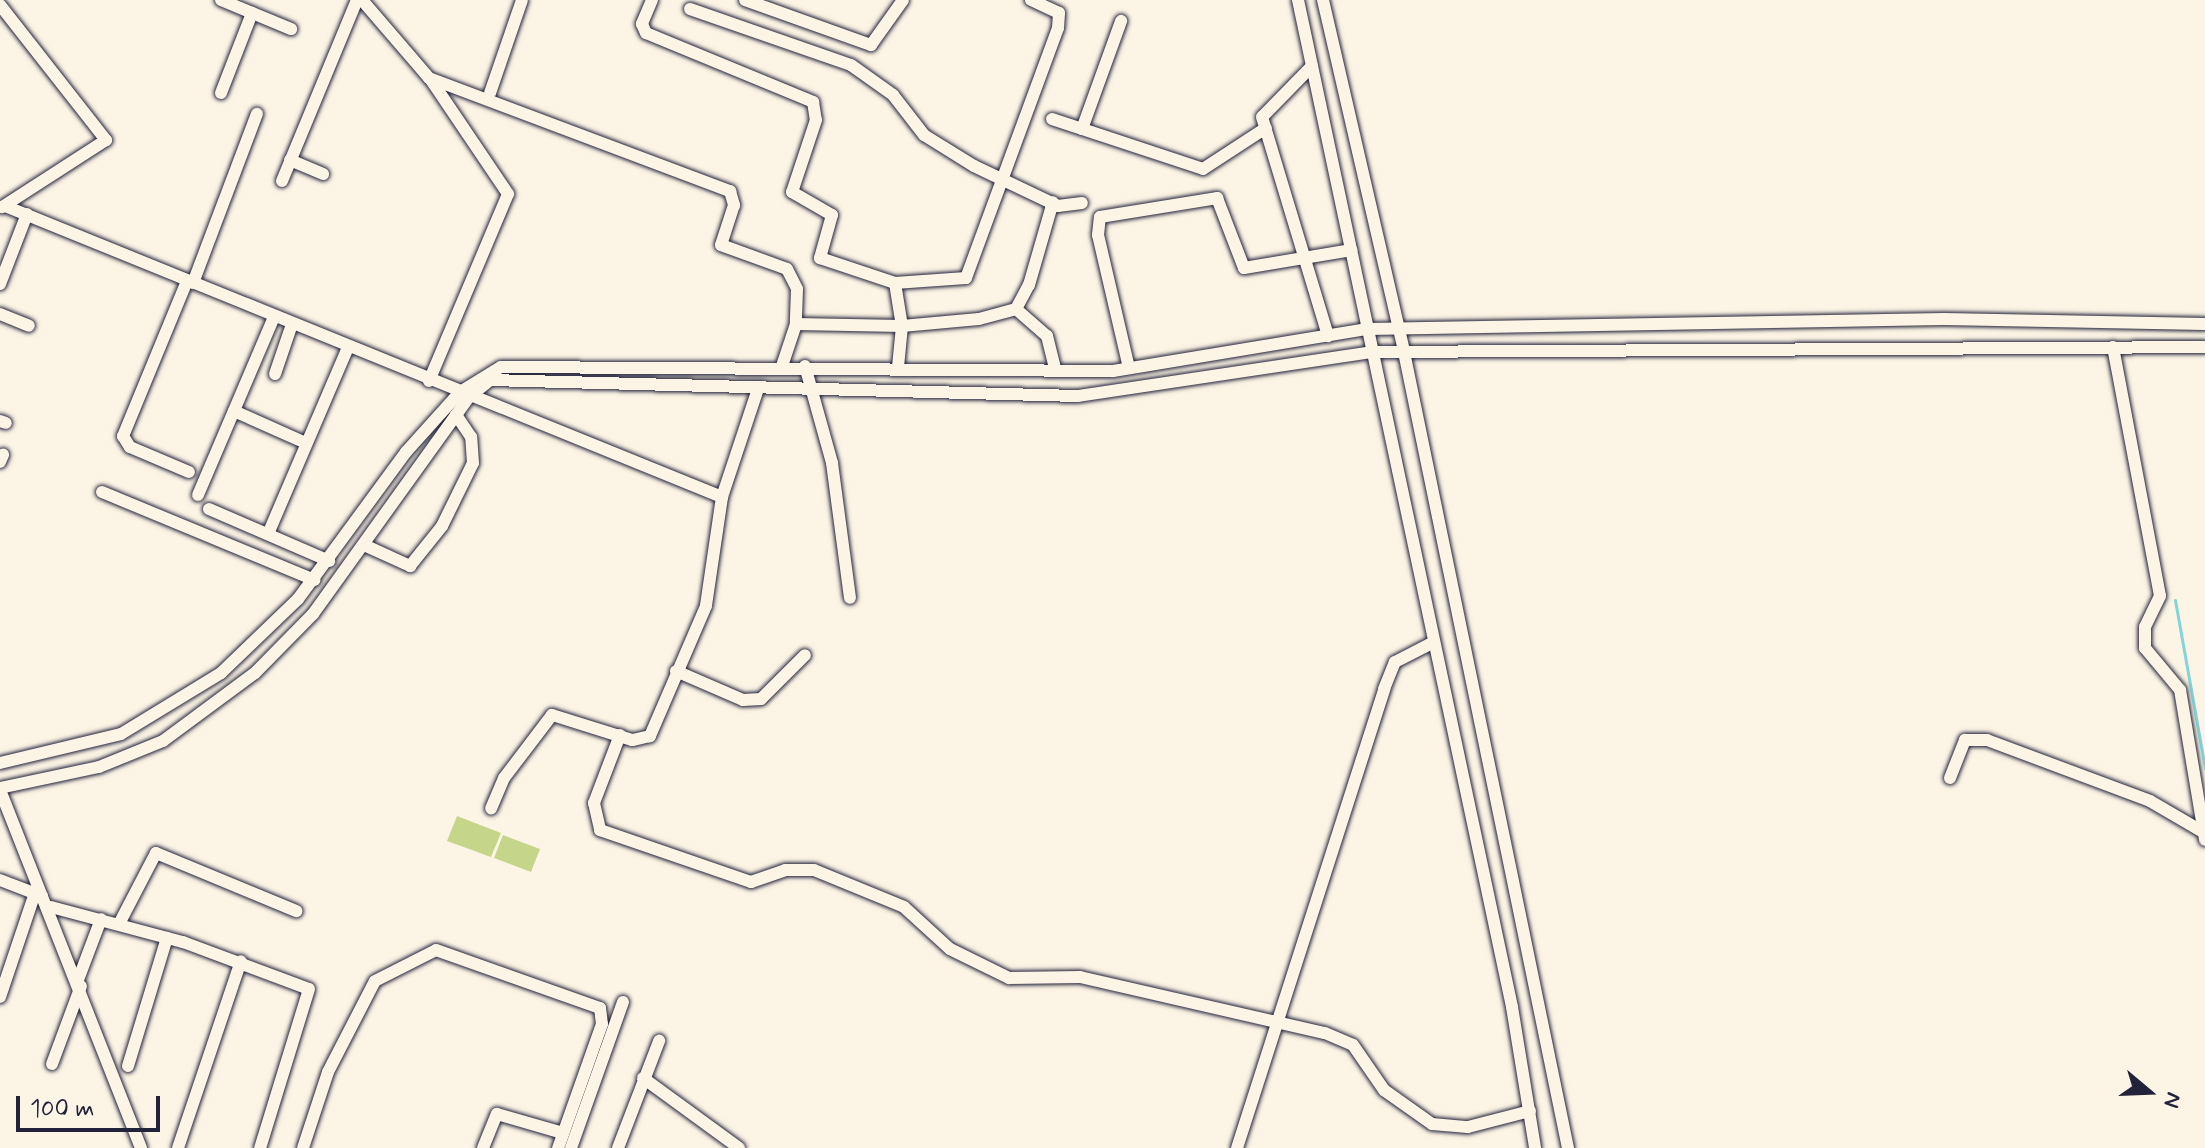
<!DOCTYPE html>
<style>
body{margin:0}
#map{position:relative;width:2205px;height:1148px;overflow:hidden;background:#fcf5e5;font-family:Mynerve,sans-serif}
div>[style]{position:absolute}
.green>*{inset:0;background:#c5d68a}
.stream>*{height:3px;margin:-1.5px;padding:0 1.5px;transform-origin:1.5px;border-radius:1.5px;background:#83d5da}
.roads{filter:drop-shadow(0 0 2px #22223b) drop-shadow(0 0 2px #22223b)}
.minor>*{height:12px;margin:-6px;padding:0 6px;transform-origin:6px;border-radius:6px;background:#fcf5e5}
span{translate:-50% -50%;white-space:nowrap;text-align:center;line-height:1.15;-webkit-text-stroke:7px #fcf5e5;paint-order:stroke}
.north{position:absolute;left:2109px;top:1052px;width:80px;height:80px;-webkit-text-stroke:6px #fcf5e5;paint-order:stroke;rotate:109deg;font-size:22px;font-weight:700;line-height:32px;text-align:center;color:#22223b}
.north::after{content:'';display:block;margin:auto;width:28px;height:36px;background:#22223b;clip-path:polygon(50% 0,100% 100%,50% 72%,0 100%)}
.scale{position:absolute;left:16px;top:1096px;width:144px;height:36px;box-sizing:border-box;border:4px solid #22223b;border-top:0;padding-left:10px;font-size:24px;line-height:28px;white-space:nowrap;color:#22223b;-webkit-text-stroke:6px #fcf5e5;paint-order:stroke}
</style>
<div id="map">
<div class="green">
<i style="clip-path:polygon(457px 816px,501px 833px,491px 857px,447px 841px)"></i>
<i style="clip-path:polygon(503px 835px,540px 849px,531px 872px,494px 858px)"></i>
</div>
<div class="stream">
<i style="left:2175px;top:600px;width:171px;rotate:79.9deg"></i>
</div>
<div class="roads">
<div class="minor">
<i style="left:221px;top:0;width:76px;rotate:22.5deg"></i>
<i style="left:362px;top:0;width:103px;rotate:49.3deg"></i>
<i style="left:429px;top:78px;width:322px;rotate:20.6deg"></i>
<i style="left:730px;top:191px;width:15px;rotate:74deg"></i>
<i style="left:734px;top:205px;width:42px;rotate:108deg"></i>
<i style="left:721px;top:245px;width:70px;rotate:20deg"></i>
<i style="left:787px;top:269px;width:22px;rotate:63deg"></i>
<i style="left:797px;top:289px;width:35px;rotate:92deg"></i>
<i style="left:796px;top:324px;width:44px;rotate:108.4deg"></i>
<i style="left:652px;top:0;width:26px;rotate:113deg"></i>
<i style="left:642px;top:24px;width:10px;rotate:66deg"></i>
<i style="left:646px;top:33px;width:181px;rotate:22.4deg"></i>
<i style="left:813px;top:102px;width:18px;rotate:81deg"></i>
<i style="left:816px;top:120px;width:76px;rotate:108.4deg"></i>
<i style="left:792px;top:192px;width:46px;rotate:29.9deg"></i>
<i style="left:832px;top:215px;width:45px;rotate:105.6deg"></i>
<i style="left:820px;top:258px;width:79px;rotate:18.4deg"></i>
<i style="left:895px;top:283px;width:71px;rotate:-4deg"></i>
<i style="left:966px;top:278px;width:266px;rotate:-69.8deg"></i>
<i style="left:1058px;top:28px;width:15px;rotate:-86deg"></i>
<i style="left:1059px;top:13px;width:31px;rotate:-155deg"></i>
<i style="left:745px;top:0;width:134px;rotate:19.7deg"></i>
<i style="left:871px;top:45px;width:55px;rotate:-54.6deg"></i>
<i style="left:1298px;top:0;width:1029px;rotate:78deg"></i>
<i style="left:1512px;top:1007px;width:143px;rotate:80.7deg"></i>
<i style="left:1323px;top:0;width:361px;rotate:77deg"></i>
<i style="left:1404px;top:352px;width:813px;rotate:78.36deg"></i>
<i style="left:0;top:5px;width:172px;rotate:51.9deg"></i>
<i style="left:106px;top:140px;width:124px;rotate:147.2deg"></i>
<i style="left:690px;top:9px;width:170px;rotate:19.2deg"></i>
<i style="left:851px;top:65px;width:52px;rotate:35.5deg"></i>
<i style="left:893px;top:95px;width:51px;rotate:52.2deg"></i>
<i style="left:924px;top:135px;width:59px;rotate:31.8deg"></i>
<i style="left:974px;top:166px;width:93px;rotate:25.5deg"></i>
<i style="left:1058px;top:206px;width:24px;rotate:-7deg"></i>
<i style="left:1312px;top:66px;width:71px;rotate:134.4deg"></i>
<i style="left:1262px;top:117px;width:229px;rotate:73.2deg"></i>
<i style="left:221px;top:93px;width:86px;rotate:-68.8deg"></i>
<i style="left:490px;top:93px;width:98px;rotate:-71deg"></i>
<i style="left:1052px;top:119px;width:159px;rotate:18.3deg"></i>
<i style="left:1203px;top:169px;width:75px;rotate:-33.1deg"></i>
<i style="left:1082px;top:129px;width:115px;rotate:-70.1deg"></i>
<i style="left:290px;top:160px;width:36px;rotate:23deg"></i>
<i style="left:282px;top:181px;width:196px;rotate:-67.5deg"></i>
<i style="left:5px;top:206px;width:774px;rotate:22.09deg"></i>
<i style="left:722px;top:497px;width:110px;rotate:98.4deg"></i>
<i style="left:706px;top:606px;width:142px;rotate:113.3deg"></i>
<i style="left:650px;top:736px;width:18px;rotate:167deg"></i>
<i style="left:632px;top:740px;width:84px;rotate:-162.6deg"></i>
<i style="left:552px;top:715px;width:79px;rotate:127.3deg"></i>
<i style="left:504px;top:778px;width:33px;rotate:113deg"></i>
<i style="left:187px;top:281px;width:168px;rotate:112.4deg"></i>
<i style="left:123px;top:436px;width:13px;rotate:58deg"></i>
<i style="left:130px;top:447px;width:64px;rotate:23deg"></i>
<i style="left:193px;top:283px;width:181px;rotate:-69.3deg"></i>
<i style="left:895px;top:283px;width:44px;rotate:80.8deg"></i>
<i style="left:902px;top:326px;width:41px;rotate:95.6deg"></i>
<i style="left:0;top:284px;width:75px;rotate:-68.9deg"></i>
<i style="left:1016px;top:309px;width:41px;rotate:41.1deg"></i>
<i style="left:1047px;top:336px;width:34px;rotate:76deg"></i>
<i style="left:0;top:314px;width:31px;rotate:22deg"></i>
<i style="left:796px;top:324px;width:106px;rotate:1.1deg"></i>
<i style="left:902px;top:326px;width:77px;rotate:-5.2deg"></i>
<i style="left:979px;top:319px;width:38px;rotate:-15deg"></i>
<i style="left:1016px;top:309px;width:27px;rotate:-62deg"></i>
<i style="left:1029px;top:285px;width:86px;rotate:-73.9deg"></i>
<i style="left:2113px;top:347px;width:253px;rotate:79.3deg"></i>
<i style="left:2160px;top:596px;width:34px;rotate:116deg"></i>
<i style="left:2145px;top:627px;width:21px;rotate:90deg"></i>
<i style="left:2145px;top:648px;width:55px;rotate:50.2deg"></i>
<i style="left:2180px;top:690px;width:152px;rotate:80.5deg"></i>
<i style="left:805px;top:366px;width:101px;rotate:74.4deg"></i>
<i style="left:832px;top:463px;width:136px;rotate:82.4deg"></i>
<i style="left:1129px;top:368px;width:137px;rotate:-103.1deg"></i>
<i style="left:1098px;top:235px;width:18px;rotate:-84deg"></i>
<i style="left:1100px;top:217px;width:119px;rotate:-9.2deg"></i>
<i style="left:1217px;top:198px;width:75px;rotate:68.9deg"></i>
<i style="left:1244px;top:268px;width:109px;rotate:-9.5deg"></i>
<i style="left:275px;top:374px;width:53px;rotate:-71.2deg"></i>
<i style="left:429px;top:381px;width:203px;rotate:-67.1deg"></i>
<i style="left:508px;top:194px;width:138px;rotate:-124deg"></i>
<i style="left:234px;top:411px;width:79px;rotate:24deg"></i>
<i style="left:0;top:421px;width:6px;rotate:18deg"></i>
<i style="left:0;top:462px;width:8px;rotate:-67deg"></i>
<i style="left:102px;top:492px;width:230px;rotate:22.5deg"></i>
<i style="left:198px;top:495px;width:194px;rotate:-66.9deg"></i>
<i style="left:722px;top:497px;width:114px;rotate:-71.6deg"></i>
<i style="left:209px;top:509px;width:131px;rotate:23.4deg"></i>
<i style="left:268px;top:534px;width:203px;rotate:-66.8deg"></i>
<i style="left:364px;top:545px;width:51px;rotate:24.5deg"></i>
<i style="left:410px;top:566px;width:51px;rotate:-51.3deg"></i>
<i style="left:442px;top:526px;width:70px;rotate:-63.8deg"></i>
<i style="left:473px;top:463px;width:26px;rotate:-94deg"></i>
<i style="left:471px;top:437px;width:27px;rotate:-124deg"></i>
<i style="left:676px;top:671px;width:73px;rotate:23.4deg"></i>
<i style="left:743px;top:700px;width:18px;rotate:-3deg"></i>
<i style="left:761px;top:699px;width:62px;rotate:-45deg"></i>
<i style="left:620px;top:735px;width:73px;rotate:110.9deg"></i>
<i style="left:594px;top:803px;width:28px;rotate:77deg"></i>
<i style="left:600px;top:830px;width:160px;rotate:19deg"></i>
<i style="left:751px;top:882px;width:36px;rotate:-19deg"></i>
<i style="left:785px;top:870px;width:29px"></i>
<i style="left:814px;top:870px;width:97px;rotate:22.3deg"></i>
<i style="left:904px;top:907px;width:62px;rotate:42.4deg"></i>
<i style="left:950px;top:949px;width:66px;rotate:26.2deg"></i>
<i style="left:1009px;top:978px;width:71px;rotate:-0.8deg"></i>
<i style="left:1080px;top:977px;width:251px;rotate:12.9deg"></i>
<i style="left:1325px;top:1033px;width:30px;rotate:23deg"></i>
<i style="left:1353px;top:1045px;width:55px;rotate:55.4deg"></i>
<i style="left:1384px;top:1090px;width:59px;rotate:35.3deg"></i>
<i style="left:1432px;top:1124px;width:36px;rotate:5deg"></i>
<i style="left:1468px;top:1127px;width:64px;rotate:-14.5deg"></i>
<i style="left:0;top:763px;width:124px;rotate:-13.5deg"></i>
<i style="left:121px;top:734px;width:117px;rotate:-31.4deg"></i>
<i style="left:221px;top:673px;width:107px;rotate:-43.9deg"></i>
<i style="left:298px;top:599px;width:182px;rotate:-53.7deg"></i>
<i style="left:406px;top:452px;width:81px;rotate:-48deg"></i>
<i style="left:460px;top:392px;width:48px;rotate:-31.4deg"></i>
<i style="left:501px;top:367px;width:612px;rotate:0.37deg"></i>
<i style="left:1113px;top:371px;width:258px;rotate:-9.4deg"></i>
<i style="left:1368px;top:329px;width:576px;rotate:-0.99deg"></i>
<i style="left:1944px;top:319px;width:261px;rotate:1.1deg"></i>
<i style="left:1950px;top:778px;width:41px;rotate:-68.5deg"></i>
<i style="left:1965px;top:740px;width:22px"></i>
<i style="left:1987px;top:740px;width:174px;rotate:20.5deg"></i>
<i style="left:2150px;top:801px;width:64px;rotate:30.2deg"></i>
<i style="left:0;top:788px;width:101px;rotate:-12deg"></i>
<i style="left:99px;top:767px;width:69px;rotate:-22.1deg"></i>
<i style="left:163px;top:741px;width:114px;rotate:-36.5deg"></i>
<i style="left:255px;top:673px;width:83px;rotate:-45.5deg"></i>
<i style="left:313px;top:614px;width:267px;rotate:-54.3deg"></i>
<i style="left:469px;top:397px;width:27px;rotate:-39deg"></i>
<i style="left:490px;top:380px;width:588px;rotate:1.56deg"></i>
<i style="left:1078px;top:396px;width:299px;rotate:-8.5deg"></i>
<i style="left:1374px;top:352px;width:831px;rotate:-0.34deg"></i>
<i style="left:0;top:790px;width:385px;rotate:68.5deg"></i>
<i style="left:0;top:880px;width:45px;rotate:20.9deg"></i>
<i style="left:51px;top:907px;width:137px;rotate:14.9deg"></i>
<i style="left:183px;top:942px;width:134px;rotate:20.5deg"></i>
<i style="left:309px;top:989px;width:166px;rotate:107.1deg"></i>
<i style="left:119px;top:924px;width:80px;rotate:-62.5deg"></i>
<i style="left:156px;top:853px;width:152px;rotate:22.5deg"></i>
<i style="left:78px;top:980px;width:65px;rotate:-69.3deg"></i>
<i style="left:0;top:997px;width:110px;rotate:-71.4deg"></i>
<i style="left:52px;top:1064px;width:83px;rotate:-69.6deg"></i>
<i style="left:128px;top:1066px;width:134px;rotate:-73.1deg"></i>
<i style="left:643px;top:1078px;width:119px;rotate:36.1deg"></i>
<i style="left:178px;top:1148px;width:197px;rotate:-71.4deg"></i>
<i style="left:303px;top:1148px;width:80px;rotate:-71.8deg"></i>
<i style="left:328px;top:1072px;width:102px;rotate:-62.7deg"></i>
<i style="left:375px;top:981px;width:68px;rotate:-26.9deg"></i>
<i style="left:436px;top:950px;width:174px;rotate:19.5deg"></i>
<i style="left:600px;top:1008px;width:16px;rotate:83deg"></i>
<i style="left:602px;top:1024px;width:132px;rotate:109.5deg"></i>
<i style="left:483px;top:1148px;width:37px;rotate:-68deg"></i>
<i style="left:497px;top:1114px;width:69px;rotate:16.1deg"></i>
<i style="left:571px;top:1148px;width:155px;rotate:-70.4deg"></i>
<i style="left:618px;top:1148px;width:115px;rotate:-69deg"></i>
<i style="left:1237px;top:1148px;width:482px;rotate:-72.2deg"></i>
<i style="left:1384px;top:689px;width:29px;rotate:-68deg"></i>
<i style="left:1395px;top:662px;width:42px;rotate:-27.2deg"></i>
</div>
</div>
<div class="north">N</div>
<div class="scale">100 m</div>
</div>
